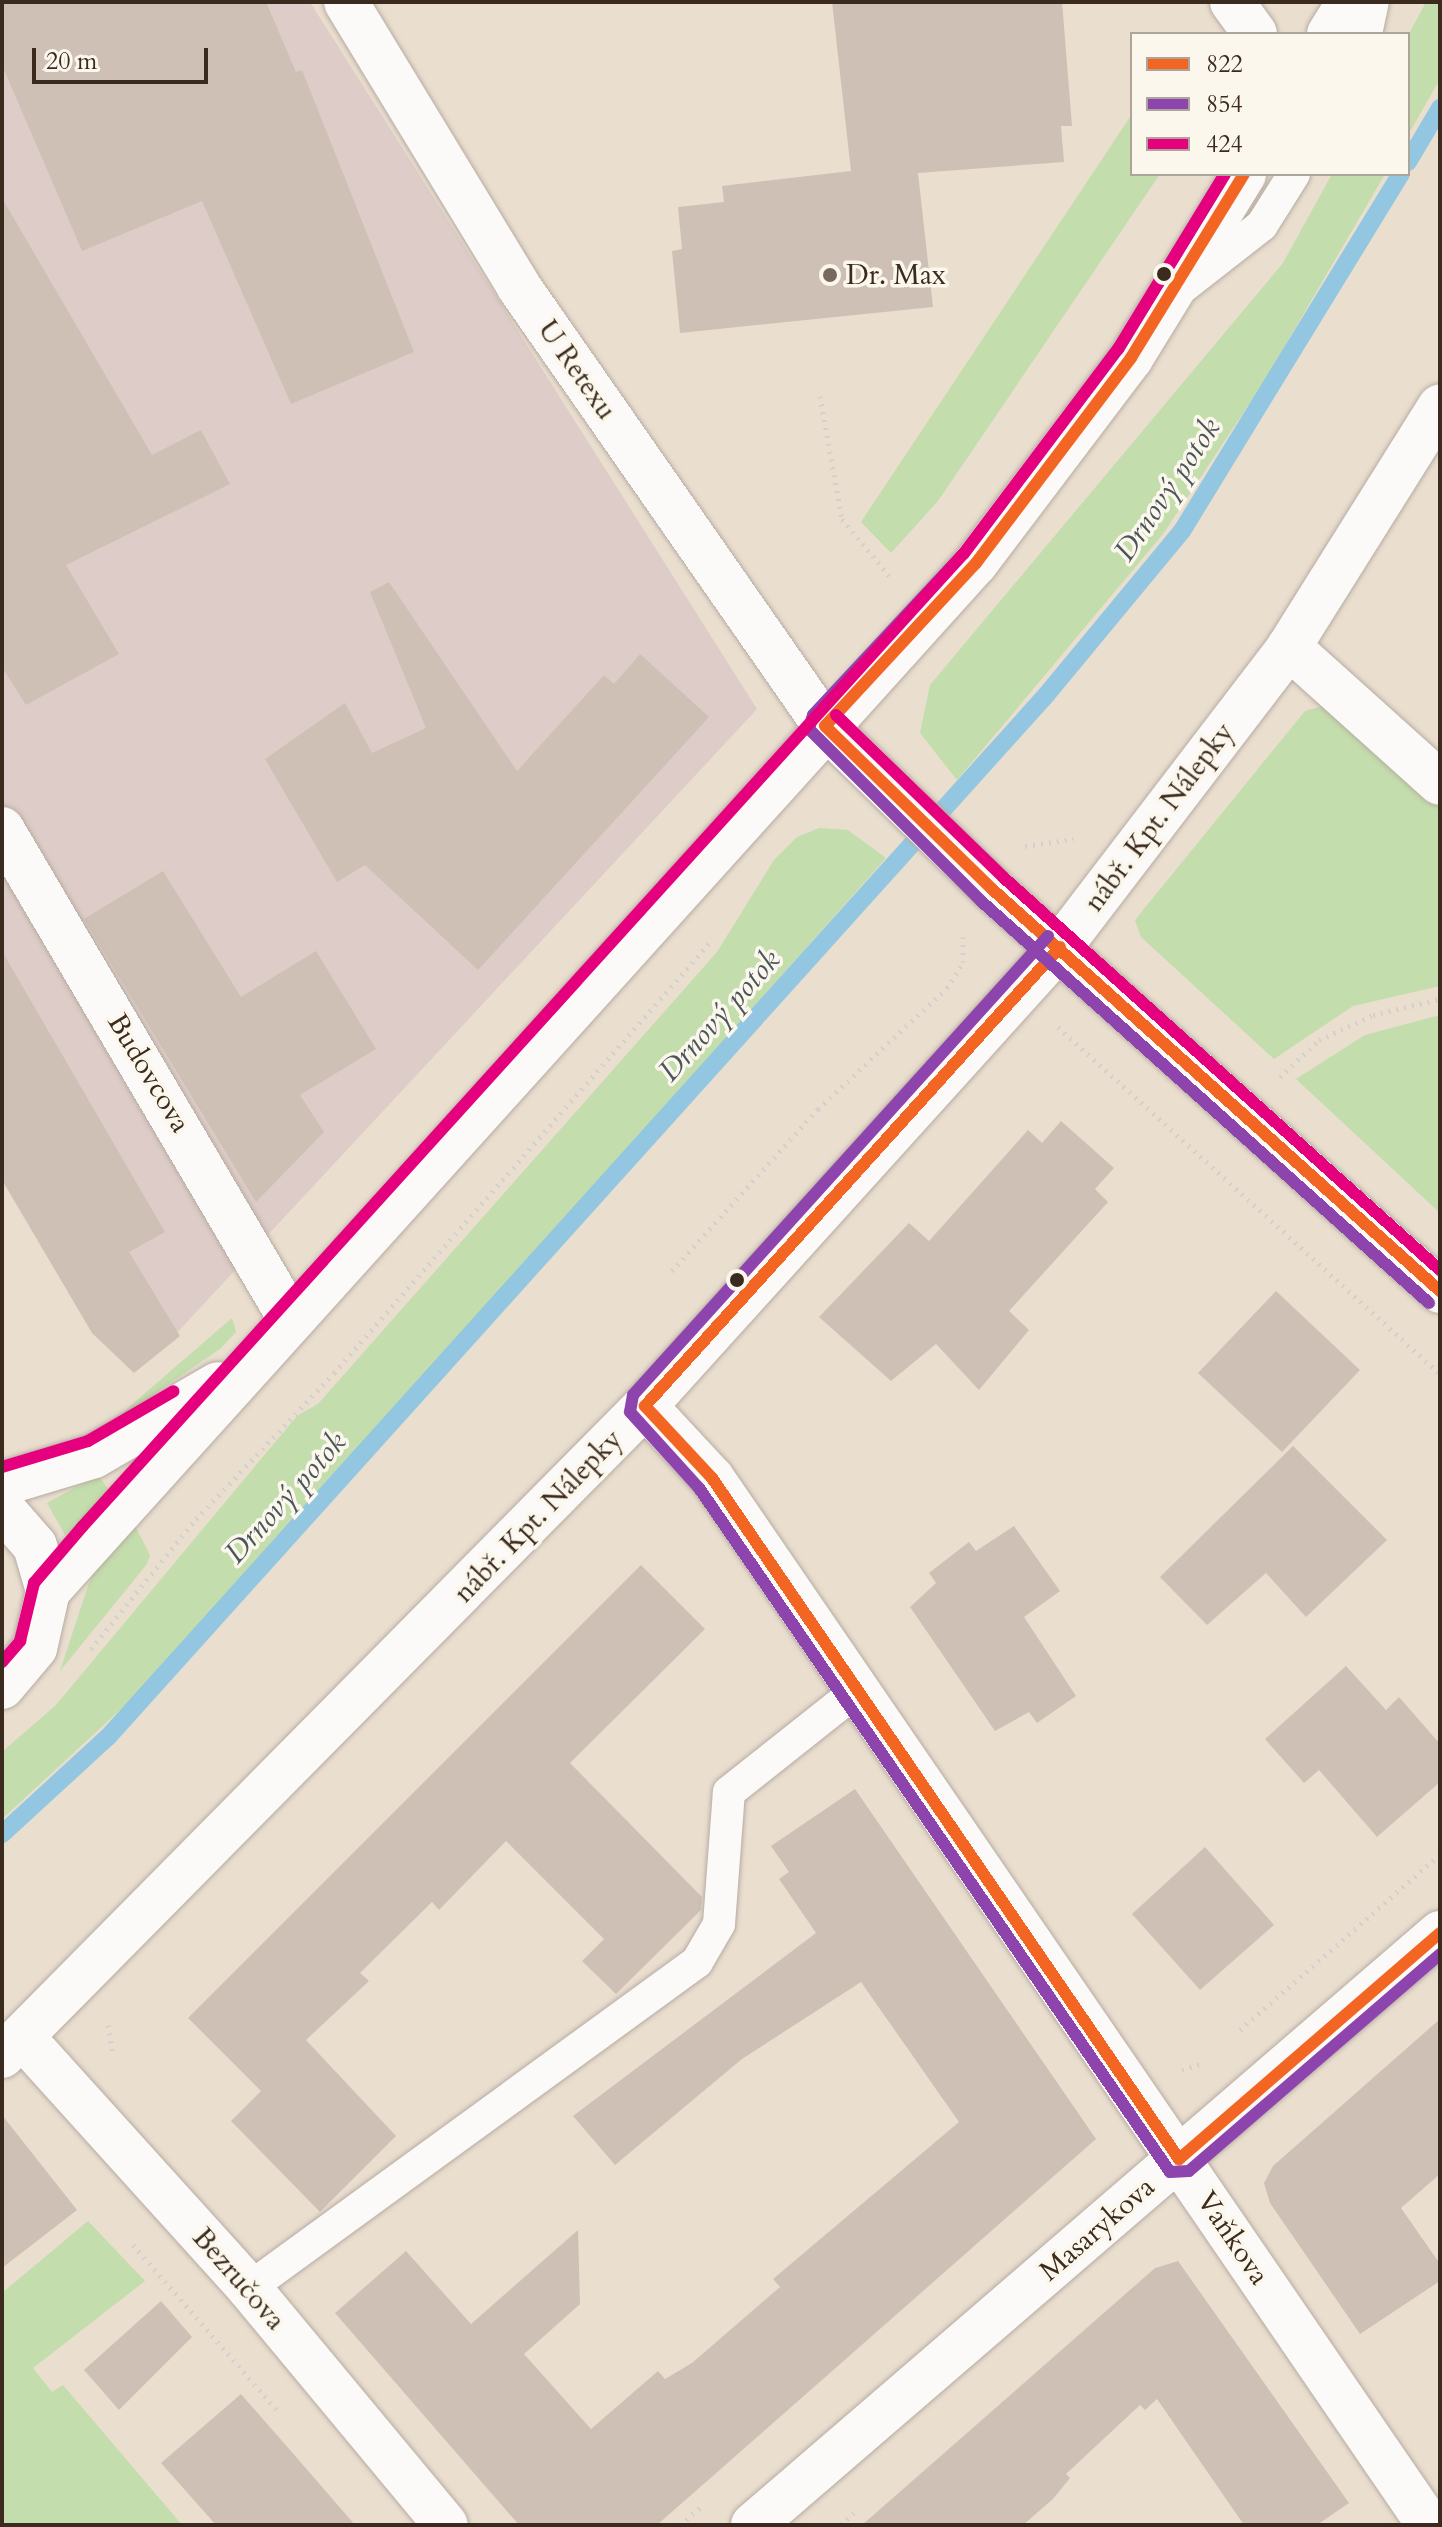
<!DOCTYPE html>
<meta charset="utf-8">
<style>
body{margin:0}
#map{position:relative;width:1442px;height:2527px;overflow:hidden;background:#eadecf;font-family:Cardo,serif}
div>[style]{position:absolute}
.industrial>*{inset:0;background:#ddccc7}
.green>*{inset:0;background:#c3ddac}
.stream>*{height:18px;margin:-9px;padding:0 9px;transform-origin:9px;border-radius:9px;background:#93c7e1}
.building>*{inset:0;background:#cfc0b6}
.path>*{height:5px;margin-top:-2.5px;transform-origin:0;background:repeating-linear-gradient(90deg,#d5d0cc 0 2px,transparent 0 8px)}
.roads{filter:drop-shadow(0 0 2px #b6aca2) drop-shadow(0 0 2px #b6aca2)}
.lane>*{height:32px;margin:-16px;padding:0 16px;transform-origin:16px;border-radius:16px;background:#fcfaf8}
.street>*{height:44px;margin:-22px;padding:0 22px;transform-origin:22px;border-radius:22px;background:#fcfaf8}
.secondary>*{height:44px;margin:-22px;padding:0 22px;transform-origin:22px;border-radius:22px;background:#fcfaf8}
.bus-1>*{height:12px;margin:-6px;padding:0 6px;transform-origin:6px;border-radius:6px;background:#f26522}
.bus-2>*{height:12px;margin:-6px;padding:0 6px;transform-origin:6px;border-radius:6px;background:#8e44ad}
.bus-3>*{height:12px;margin:-6px;padding:0 6px;transform-origin:6px;border-radius:6px;background:#e5007d}
.dots>*{width:22px;height:22px;translate:-50% -50%;box-sizing:border-box;border:4px solid #fbf7ec;border-radius:50%}
span{translate:-50% -50%;white-space:nowrap;text-align:center;line-height:1.15;-webkit-text-stroke:7px #fbf7ec;paint-order:stroke}
.poi-label{font-size:28px;color:#3b2a1e}
.left{translate:0 -50%;text-align:left}
.street-label{font-size:28px;color:#3b2a1e}
.water-label{font-size:30px;color:#4a565b;font-style:italic}
.frame{position:absolute;inset:0;border:4px solid #3b2a1e;pointer-events:none}
.legend{position:absolute;left:1130px;top:32px;width:280px;height:144px;box-sizing:border-box;background:#fbf7ec;border:2px solid #aea59a;margin:0;padding:10px 14px;list-style:none;font-size:24px;color:#3b2a1e}
.legend li{display:flex;align-items:center;gap:16px;height:40px}
.legend b{width:40px;border:2px solid #aea59a}
.scale{position:absolute;left:32px;top:48px;width:176px;height:36px;box-sizing:border-box;border:4px solid #3b2a1e;border-top:0;padding-left:10px;font-size:24px;line-height:28px;white-space:nowrap;color:#3b2a1e;-webkit-text-stroke:6px #fbf7ec;paint-order:stroke}
</style>
<div id="map">
<div class="industrial">
<i style="clip-path:polygon(2px 2px,310px 2px,757px 709px,159px 1352px,2px 1117px)"></i>
</div>
<div class="green">
<i style="clip-path:polygon(1426px 2px,1440px 2px,1440px 79px,1408px 135px,1408px 36px)"></i>
<i style="clip-path:polygon(1132px 114px,1132px 174px,1160px 174px,938px 501px,891px 553px,861px 522px)"></i>
<i style="clip-path:polygon(1332px 174px,1385px 174px,1265px 380px,1163px 534px,957px 780px,920px 733px,930px 685px,1283px 263px)"></i>
<i style="clip-path:polygon(1327px 705px,1343px 711px,1440px 806px,1440px 986px,1353px 1006px,1274px 1059px,1141px 937px,1135px 920px,1305px 711px)"></i>
<i style="clip-path:polygon(819px 828px,848px 830px,886px 858px,220px 1607px,148px 1684px,2px 1819px,2px 1752px,56px 1705px,297px 1416px,318px 1404px,717px 952px,774px 860px,797px 837px)"></i>
<i style="clip-path:polygon(1440px 1015px,1440px 1213px,1296px 1079px,1365px 1035px)"></i>
<i style="clip-path:polygon(232px 1318px,236px 1332px,220px 1349px,107px 1426px)"></i>
<i style="clip-path:polygon(98px 1475px,113px 1496px,65px 1535px,47px 1503px)"></i>
<i style="clip-path:polygon(135px 1526px,150px 1555px,147px 1564px,60px 1671px,89px 1583px,104px 1552px)"></i>
<i style="clip-path:polygon(88px 2221px,145px 2281px,33px 2368px,52px 2392px,63px 2385px,182px 2525px,2px 2525px,2px 2293px)"></i>
</div>
<div class="stream">
<i style="left:1408px;top:162px;width:63px;rotate:-59.3deg"></i>
<i style="left:2px;top:1834px;width:144px;rotate:-42.5deg"></i>
<i style="left:108px;top:1737px;width:1403px;rotate:-48deg"></i>
<i style="left:1047px;top:694px;width:212px;rotate:-50.4deg"></i>
<i style="left:1182px;top:531px;width:419px;rotate:-58.5deg"></i>
</div>
<div class="building">
<i style="clip-path:polygon(2px 2px,266px 2px,296px 72px,302px 70px,414px 352px,291px 404px,202px 201px,82px 251px,2px 65px)"></i>
<i style="clip-path:polygon(832px 2px,1062px 2px,1072px 126px,1061px 126px,1064px 162px,918px 173px,933px 307px,680px 333px,672px 251px,682px 249px,678px 207px,724px 202px,722px 186px,851px 171px)"></i>
<i style="clip-path:polygon(2px 198px,152px 455px,201px 430px,230px 484px,66px 565px,119px 654px,26px 705px,2px 667px)"></i>
<i style="clip-path:polygon(389px 582px,517px 771px,604px 675px,614px 684px,640px 654px,709px 717px,478px 970px,365px 865px,337px 882px,265px 759px,345px 703px,372px 753px,426px 728px,370px 592px)"></i>
<i style="clip-path:polygon(163px 871px,241px 997px,316px 951px,376px 1049px,300px 1095px,324px 1132px,256px 1202px,84px 919px)"></i>
<i style="clip-path:polygon(2px 951px,165px 1232px,129px 1252px,180px 1336px,134px 1373px,92px 1333px,2px 1180px)"></i>
<i style="clip-path:polygon(1061px 1121px,1114px 1168px,1095px 1189px,1108px 1202px,1009px 1311px,1029px 1330px,979px 1390px,936px 1344px,891px 1381px,819px 1317px,909px 1223px,929px 1241px,1028px 1130px,1042px 1143px)"></i>
<i style="clip-path:polygon(1276px 1291px,1360px 1370px,1282px 1452px,1198px 1373px)"></i>
<i style="clip-path:polygon(1293px 1446px,1387px 1540px,1306px 1617px,1266px 1573px,1207px 1625px,1160px 1577px)"></i>
<i style="clip-path:polygon(1014px 1526px,1060px 1591px,1024px 1617px,1076px 1696px,1037px 1723px,1029px 1712px,995px 1731px,910px 1607px,936px 1583px,929px 1573px,969px 1542px,976px 1551px)"></i>
<i style="clip-path:polygon(641px 1565px,705px 1629px,570px 1763px,702px 1897px,701px 1910px,616px 1994px,582px 1961px,604px 1939px,506px 1841px,439px 1910px,432px 1902px,360px 1973px,369px 1981px,306px 2040px,396px 2136px,320px 2212px,231px 2121px,261px 2091px,188px 2018px)"></i>
<i style="clip-path:polygon(1346px 1666px,1386px 1710px,1399px 1697px,1440px 1744px,1440px 1782px,1377px 1837px,1319px 1770px,1304px 1783px,1265px 1739px)"></i>
<i style="clip-path:polygon(855px 1789px,1096px 2139px,657px 2525px,519px 2525px,335px 2313px,406px 2251px,471px 2324px,578px 2230px,580px 2304px,524px 2354px,591px 2429px,658px 2371px,665px 2379px,692px 2363px,780px 2287px,773px 2279px,959px 2122px,861px 1982px,742px 2059px,615px 2165px,573px 2116px,816px 1933px,779px 1879px,789px 1872px,771px 1846px)"></i>
<i style="clip-path:polygon(1205px 1847px,1274px 1925px,1200px 1990px,1132px 1914px)"></i>
<i style="clip-path:polygon(1440px 2019px,1440px 2174px,1401px 2208px,1440px 2264px,1440px 2281px,1360px 2334px,1270px 2203px,1264px 2183px,1273px 2166px)"></i>
<i style="clip-path:polygon(2px 2115px,77px 2210px,2px 2268px)"></i>
<i style="clip-path:polygon(1178px 2261px,1349px 2503px,1317px 2525px,1244px 2525px,1157px 2399px,1145px 2410px,1140px 2405px,1066px 2474px,1070px 2478px,1053px 2499px,1023px 2525px,862px 2525px,1155px 2268px)"></i>
<i style="clip-path:polygon(161px 2301px,192px 2337px,119px 2410px,84px 2370px)"></i>
<i style="clip-path:polygon(241px 2394px,297px 2458px,355px 2525px,216px 2525px,161px 2463px)"></i>
</div>
<div class="path">
<i style="left:820px;top:396px;width:125px;rotate:79.9deg"></i>
<i style="left:842px;top:519px;width:77px;rotate:50.3deg"></i>
<i style="left:1025px;top:846px;width:49px;rotate:-8.1deg"></i>
<i style="left:1058px;top:1027px;width:516px;rotate:42.25deg"></i>
<i style="left:1280px;top:1077px;width:54px;rotate:-43.5deg"></i>
<i style="left:1319px;top:1040px;width:60px;rotate:-24.8deg"></i>
<i style="left:1373px;top:1015px;width:69px;rotate:-13.4deg"></i>
<i style="left:672px;top:1271px;width:218px;rotate:-48deg"></i>
<i style="left:818px;top:1109px;width:177px;rotate:-43.2deg"></i>
<i style="left:947px;top:988px;width:31px;rotate:-58deg"></i>
<i style="left:963px;top:962px;width:25px;rotate:-90deg"></i>
<i style="left:91px;top:1649px;width:167px;rotate:-51.1deg"></i>
<i style="left:196px;top:1519px;width:201px;rotate:-46.6deg"></i>
<i style="left:334px;top:1373px;width:573px;rotate:-48.89deg"></i>
<i style="left:108px;top:2025px;width:29px;rotate:80deg"></i>
<i style="left:1240px;top:2030px;width:266px;rotate:-41.3deg"></i>
<i style="left:1182px;top:2070px;width:21px;rotate:-19deg"></i>
<i style="left:133px;top:2245px;width:218px;rotate:48.9deg"></i>
<i style="left:680px;top:2525px;width:30px;rotate:-41deg"></i>
<i style="left:841px;top:2525px;width:18px;rotate:-43deg"></i>
</div>
<div class="roads">
<div class="lane">
<i style="left:1366px;top:34px;width:33px;rotate:-78deg"></i>
<i style="left:1183px;top:287px;width:100px;rotate:-38.1deg"></i>
<i style="left:1262px;top:225px;width:60px;rotate:-57.9deg"></i>
<i style="left:249px;top:2288px;width:554px;rotate:-36.04deg"></i>
<i style="left:697px;top:1962px;width:44px;rotate:-59.9deg"></i>
<i style="left:719px;top:1924px;width:132px;rotate:-85.7deg"></i>
<i style="left:729px;top:1792px;width:166px;rotate:-38.4deg"></i>
</div>
<div class="street">
<i style="left:346px;top:2px;width:333px;rotate:58.7deg"></i>
<i style="left:519px;top:287px;width:535px;rotate:55.12deg"></i>
<i style="left:825px;top:726px;width:233px;rotate:44.3deg"></i>
<i style="left:992px;top:889px;width:602px;rotate:41.9deg"></i>
<i style="left:1232px;top:2px;width:39px;rotate:54deg"></i>
<i style="left:1289px;top:647px;width:203px;rotate:42deg"></i>
<i style="left:2px;top:829px;width:570px;rotate:59.52deg"></i>
<i style="left:645px;top:1406px;width:98px;rotate:47.1deg"></i>
<i style="left:712px;top:1478px;width:1269px;rotate:55.6deg"></i>
<i style="left:25px;top:2040px;width:334px;rotate:47.9deg"></i>
<i style="left:249px;top:2288px;width:308px;rotate:50.3deg"></i>
<i style="left:2px;top:2056px;width:914px;rotate:-45.31deg"></i>
<i style="left:645px;top:1406px;width:619px;rotate:-47.88deg"></i>
<i style="left:1060px;top:947px;width:377px;rotate:-52.6deg"></i>
<i style="left:1289px;top:647px;width:284px;rotate:-57.9deg"></i>
<i style="left:753px;top:2525px;width:907px;rotate:-40.75deg"></i>
</div>
<div class="secondary">
<i style="left:1329px;top:34px;width:38px;rotate:-58deg"></i>
<i style="left:2px;top:1484px;width:96px;rotate:-16.9deg"></i>
<i style="left:94px;top:1456px;width:143px;rotate:-30.1deg"></i>
<i style="left:2px;top:1508px;width:50px;rotate:49deg"></i>
<i style="left:35px;top:1546px;width:47px;rotate:73.9deg"></i>
<i style="left:48px;top:1591px;width:58px;rotate:102.8deg"></i>
<i style="left:35px;top:1648px;width:51px;rotate:130.2deg"></i>
<i style="left:48px;top:1591px;width:1385px;rotate:-47.93deg"></i>
<i style="left:976px;top:563px;width:257px;rotate:-52.9deg"></i>
<i style="left:1131px;top:358px;width:216px;rotate:-58.4deg"></i>
</div>
</div>
<div class="bus-1">
<i style="left:1244px;top:174px;width:216px;rotate:121.6deg"></i>
<i style="left:1131px;top:358px;width:257px;rotate:127.1deg"></i>
<i style="left:976px;top:563px;width:222px;rotate:132.8deg"></i>
<i style="left:825px;top:726px;width:233px;rotate:44.3deg"></i>
<i style="left:992px;top:889px;width:602px;rotate:41.9deg"></i>
<i style="left:1060px;top:947px;width:619px;rotate:132.12deg"></i>
<i style="left:645px;top:1406px;width:98px;rotate:47.1deg"></i>
<i style="left:712px;top:1478px;width:826px;rotate:55.56deg"></i>
<i style="left:1179px;top:2159px;width:345px;rotate:-40.9deg"></i>
</div>
<div class="bus-2">
<i style="left:1225px;top:174px;width:205px;rotate:121.4deg"></i>
<i style="left:1118px;top:349px;width:256px;rotate:127deg"></i>
<i style="left:964px;top:553px;width:221px;rotate:133deg"></i>
<i style="left:813px;top:715px;width:15px;rotate:106deg"></i>
<i style="left:809px;top:729px;width:243px;rotate:45deg"></i>
<i style="left:981px;top:901px;width:602px;rotate:41.9deg"></i>
<i style="left:1048px;top:936px;width:619px;rotate:132.12deg"></i>
<i style="left:633px;top:1395px;width:17px;rotate:100deg"></i>
<i style="left:630px;top:1412px;width:103px;rotate:47.8deg"></i>
<i style="left:699px;top:1488px;width:830px;rotate:55.45deg"></i>
<i style="left:1170px;top:2172px;width:19px;rotate:-3deg"></i>
<i style="left:1189px;top:2171px;width:332px;rotate:-40.8deg"></i>
</div>
<div class="bus-3">
<i style="left:836px;top:715px;width:233px;rotate:44.1deg"></i>
<i style="left:1003px;top:877px;width:588px;rotate:41.97deg"></i>
<i style="left:2px;top:1467px;width:90px;rotate:-16.8deg"></i>
<i style="left:88px;top:1441px;width:99px;rotate:-30.2deg"></i>
<i style="left:2px;top:1662px;width:28px;rotate:-49deg"></i>
<i style="left:20px;top:1641px;width:60px;rotate:-76.4deg"></i>
<i style="left:34px;top:1583px;width:74px;rotate:-49.4deg"></i>
<i style="left:82px;top:1527px;width:1314px;rotate:-47.84deg"></i>
<i style="left:964px;top:553px;width:256px;rotate:-53deg"></i>
<i style="left:1118px;top:349px;width:205px;rotate:-58.6deg"></i>
</div>
<div class="dots">
<i style="left:1164px;top:274px;background:#3b2a1e"></i>
<i style="left:830px;top:275px;background:#78695c"></i>
<i style="left:737px;top:1280px;background:#3b2a1e"></i>
</div>
<div class="poi-label">
<span class="left" style="left:846px;top:275px">Dr. Max</span>
</div>
<div class="street-label">
<span style="left:577px;top:370px;rotate:55deg">U Retexu</span>
<span style="left:1159px;top:817px;rotate:-53deg">nábř. Kpt. Nálepky</span>
<span style="left:149px;top:1073px;rotate:59deg">Budovcova</span>
<span style="left:538px;top:1516px;rotate:-46deg">nábř. Kpt. Nálepky</span>
<span style="left:1097px;top:2229px;rotate:-41deg">Masarykova</span>
<span style="left:1233px;top:2238px;rotate:56deg">Vaňkova</span>
<span style="left:239px;top:2279px;rotate:49deg">Bezručova</span>
</div>
<div class="water-label">
<span style="left:1168px;top:490px;rotate:-56deg">Drnový potok</span>
<span style="left:720px;top:1016px;rotate:-48deg">Drnový potok</span>
<span style="left:286px;top:1498px;rotate:-48deg">Drnový potok</span>
</div>
<div class="frame"></div>
<ul class="legend">
<li><b style="height:10px;background:#f26522"></b>822</li>
<li><b style="height:10px;background:#8e44ad"></b>854</li>
<li><b style="height:10px;background:#e5007d"></b>424</li>
</ul>
<div class="scale">20 m</div>
</div>
